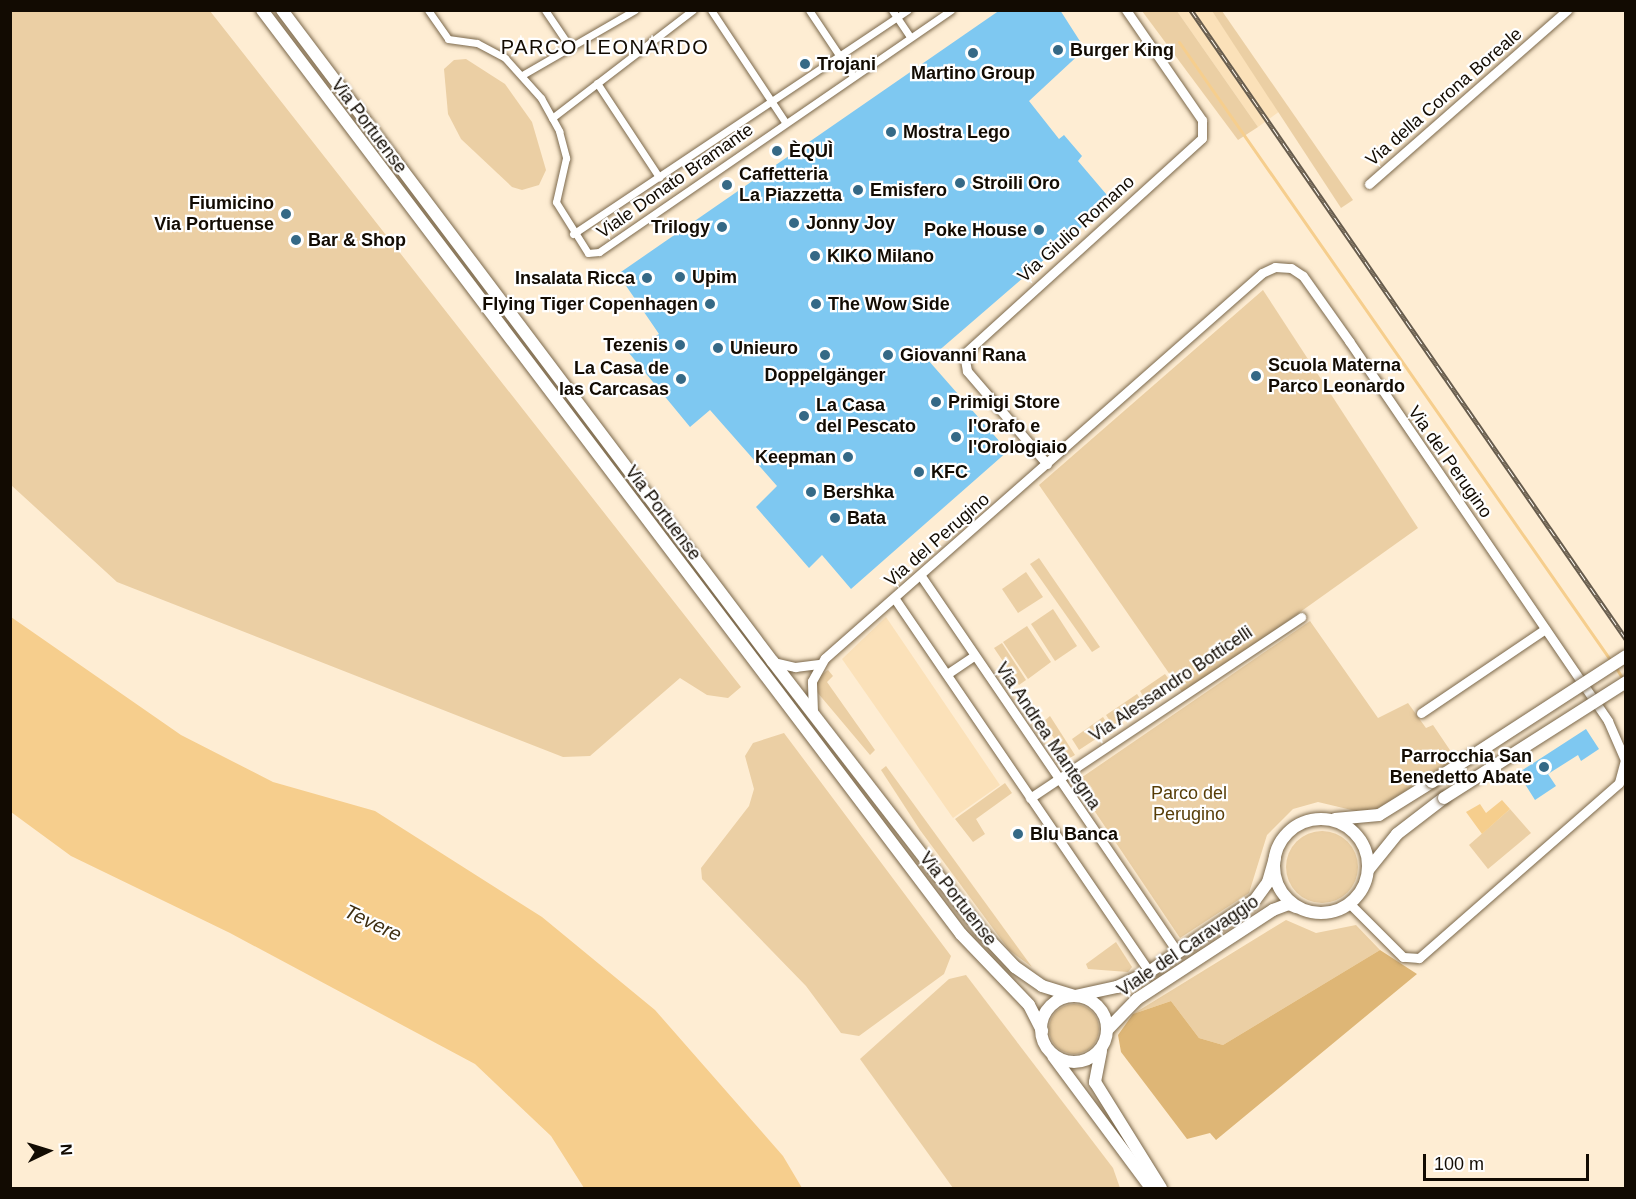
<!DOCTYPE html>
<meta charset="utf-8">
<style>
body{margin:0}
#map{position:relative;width:1636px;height:1199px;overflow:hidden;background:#feedd3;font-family:Helvetica,sans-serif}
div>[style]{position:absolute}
.built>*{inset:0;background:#fbe1b9}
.green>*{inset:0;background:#ebcfa4}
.round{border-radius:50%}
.forest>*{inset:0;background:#deb676}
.water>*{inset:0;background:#f6ce8d}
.stream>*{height:3px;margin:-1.5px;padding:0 1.5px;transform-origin:1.5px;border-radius:1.5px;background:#f6ce8d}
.building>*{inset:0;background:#7ec8f1}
.roads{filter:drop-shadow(0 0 2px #7b684b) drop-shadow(0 0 2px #7b684b)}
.pedestrian>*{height:7px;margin:-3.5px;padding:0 3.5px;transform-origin:3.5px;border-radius:3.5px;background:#fff}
.minor>*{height:9px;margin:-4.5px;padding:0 4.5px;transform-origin:4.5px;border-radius:4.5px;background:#fff}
.tertiary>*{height:12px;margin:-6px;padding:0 6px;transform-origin:6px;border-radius:6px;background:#fff}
.tertiary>.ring{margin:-6px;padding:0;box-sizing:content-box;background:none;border:12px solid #fff;border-radius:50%}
.rail>*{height:5px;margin-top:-2.5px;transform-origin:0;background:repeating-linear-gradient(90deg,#fff 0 9px,#675c4d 0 18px);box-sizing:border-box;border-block:2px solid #675c4d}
.bridges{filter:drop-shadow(0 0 2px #7b684b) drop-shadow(0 0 2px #7b684b)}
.tertiary-bridge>*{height:12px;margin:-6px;padding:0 6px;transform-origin:6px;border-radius:6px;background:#fff}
.dots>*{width:16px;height:16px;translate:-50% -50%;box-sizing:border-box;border:3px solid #fff;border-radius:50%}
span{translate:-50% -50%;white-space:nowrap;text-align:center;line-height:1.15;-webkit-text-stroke:4.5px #fff;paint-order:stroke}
.poi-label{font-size:18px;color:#120b02;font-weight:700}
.left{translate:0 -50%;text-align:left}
.right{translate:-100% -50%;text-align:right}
.street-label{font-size:18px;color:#120b02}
.park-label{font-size:18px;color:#573d07}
.neighbourhood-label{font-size:20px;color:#120b02;letter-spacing:1.5px}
.water-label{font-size:20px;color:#3d2d10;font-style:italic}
.frame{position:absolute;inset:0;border:12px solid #120b02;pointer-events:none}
.north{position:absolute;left:18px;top:1121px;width:60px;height:60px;-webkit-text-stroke:4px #fff;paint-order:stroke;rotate:86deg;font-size:16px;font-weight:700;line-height:24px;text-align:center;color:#120b02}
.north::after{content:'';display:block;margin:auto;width:21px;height:27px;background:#120b02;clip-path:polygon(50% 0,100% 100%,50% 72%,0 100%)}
.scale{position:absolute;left:1423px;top:1154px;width:166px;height:27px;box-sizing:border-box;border:3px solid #120b02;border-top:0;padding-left:8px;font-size:18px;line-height:21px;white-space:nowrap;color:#120b02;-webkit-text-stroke:4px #fff;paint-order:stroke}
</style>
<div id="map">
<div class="built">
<i style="clip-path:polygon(1177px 11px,1212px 11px,1280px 111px,1258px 127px)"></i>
<i style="clip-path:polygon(886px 617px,1000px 785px,953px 818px,842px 659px)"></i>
</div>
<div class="green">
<i style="clip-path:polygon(10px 11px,210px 11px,741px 687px,728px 698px,707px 695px,680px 678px,590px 756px,563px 757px,117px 582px,11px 485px)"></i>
<i style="clip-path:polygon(1142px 11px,1177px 11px,1258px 127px,1238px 140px)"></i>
<i style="clip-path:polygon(1212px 11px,1222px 11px,1353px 200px,1341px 208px)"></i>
<i style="clip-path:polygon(466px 59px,505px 84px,532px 122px,546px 170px,539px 185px,522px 190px,512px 187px,461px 139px,448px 114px,444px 69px,454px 60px)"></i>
<i style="clip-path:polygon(1263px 290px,1418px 528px,1184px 695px,1039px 485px)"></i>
<i style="clip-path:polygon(1039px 558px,1100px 647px,1092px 652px,1030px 564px)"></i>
<i style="clip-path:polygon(1026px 572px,1043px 597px,1018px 613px,1002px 589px)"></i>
<i style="clip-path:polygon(1053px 609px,1077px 646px,1055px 661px,1031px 624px)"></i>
<i style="clip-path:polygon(1310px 621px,1378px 718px,1408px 703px,1426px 728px,1433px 725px,1456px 759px,1375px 810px,1360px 812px,1318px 802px,1293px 809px,1267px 835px,1249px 893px,1180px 938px,1075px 782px)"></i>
<i style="clip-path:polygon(1027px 626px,1051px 662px,1028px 679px,1003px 642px)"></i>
<i style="clip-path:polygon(1002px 643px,1026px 680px,1019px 685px,994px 648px)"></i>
<i style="clip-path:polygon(828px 670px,833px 676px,827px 682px,875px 750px,870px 755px,817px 692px,817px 678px)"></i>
<i style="clip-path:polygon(1165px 674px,1174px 686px,1148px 704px,1140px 691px)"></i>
<i style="clip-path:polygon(1137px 694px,1145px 706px,1114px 727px,1106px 715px)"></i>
<i style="clip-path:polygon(1050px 716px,1075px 755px,1068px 759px,1043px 722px)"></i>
<i style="clip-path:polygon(1103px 717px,1111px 729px,1079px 750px,1072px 739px)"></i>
<i style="clip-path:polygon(784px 733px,951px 956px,944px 974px,859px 1036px,841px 1033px,806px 986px,702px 879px,701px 868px,749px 806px,754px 789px,745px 756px,753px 743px)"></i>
<i style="clip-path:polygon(886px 766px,1032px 967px,1009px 950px,920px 830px,881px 770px)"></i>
<i style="clip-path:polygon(1005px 783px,1012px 793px,976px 819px,985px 834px,973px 842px,955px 819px)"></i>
<i style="clip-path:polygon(1510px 809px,1531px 833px,1488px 869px,1469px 845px)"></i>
<i class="round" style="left:1286px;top:831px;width:72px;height:72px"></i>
<i style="clip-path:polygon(1286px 920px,1316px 933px,1356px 925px,1380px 950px,1223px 1045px,1199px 1038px,1171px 1001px,1133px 1014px)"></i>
<i style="clip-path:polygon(1116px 942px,1132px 967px,1128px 972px,1088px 969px,1086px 964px)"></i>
<i style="clip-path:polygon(966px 975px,1113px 1168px,1120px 1188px,953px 1188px,860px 1059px,949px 979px)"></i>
<i class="round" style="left:1049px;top:1004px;width:50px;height:50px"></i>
</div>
<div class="forest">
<i style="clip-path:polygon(1380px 950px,1417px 974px,1216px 1140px,1210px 1133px,1187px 1139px,1121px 1052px,1118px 1035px,1133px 1014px,1171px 1001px,1199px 1038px,1223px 1045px)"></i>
</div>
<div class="water">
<i style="clip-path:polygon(11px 617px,181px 735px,273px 782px,375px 811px,542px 917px,655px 1010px,783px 1156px,802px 1188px,584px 1188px,551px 1136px,475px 1064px,230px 933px,71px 856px,11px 812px)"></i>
<i style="clip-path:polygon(1502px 800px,1510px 809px,1482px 834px,1466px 812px,1480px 804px,1486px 813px)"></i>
</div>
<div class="stream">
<i style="left:1179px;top:42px;width:755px;rotate:55.09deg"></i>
<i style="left:1615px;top:666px;width:17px;rotate:59deg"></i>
</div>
<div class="building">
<i style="clip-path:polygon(1000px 10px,1060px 10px,1085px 49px,1029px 101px,1059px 139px,1064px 135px,1082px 156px,1078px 161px,1112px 201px,928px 360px,1008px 451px,851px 589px,822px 555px,809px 568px,756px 507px,777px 486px,710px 410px,690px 427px,629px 353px,659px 334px,618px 274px)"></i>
<i style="clip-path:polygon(1586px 729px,1599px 749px,1581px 761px,1578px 755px,1548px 774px,1556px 786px,1535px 800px,1518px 773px)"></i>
</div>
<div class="roads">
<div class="pedestrian">
<i style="left:428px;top:10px;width:35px;rotate:55deg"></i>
<i style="left:448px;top:39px;width:29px;rotate:8deg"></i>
<i style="left:477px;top:43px;width:32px;rotate:28deg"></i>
<i style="left:505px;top:58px;width:54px;rotate:48deg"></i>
<i style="left:541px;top:98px;width:38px;rotate:61deg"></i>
<i style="left:559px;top:131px;width:28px;rotate:75deg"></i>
<i style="left:566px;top:158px;width:45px;rotate:102.8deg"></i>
<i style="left:556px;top:202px;width:60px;rotate:57.9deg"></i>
<i style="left:588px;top:253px;width:11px;rotate:-5deg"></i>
<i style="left:599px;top:252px;width:427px;rotate:-34.5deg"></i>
<i style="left:545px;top:10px;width:45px;rotate:56deg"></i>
<i style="left:711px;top:10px;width:134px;rotate:56.5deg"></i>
<i style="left:809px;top:10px;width:79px;rotate:56.3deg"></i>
<i style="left:892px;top:10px;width:32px;rotate:56deg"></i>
<i style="left:524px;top:74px;width:128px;rotate:-30deg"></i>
<i style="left:597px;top:83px;width:113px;rotate:56.6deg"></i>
<i style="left:552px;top:118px;width:178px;rotate:-37.5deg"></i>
<i style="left:573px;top:234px;width:403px;rotate:-33.8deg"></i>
</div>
<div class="minor">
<i style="left:1369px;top:184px;width:264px;rotate:-41.3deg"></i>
<i style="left:1047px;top:464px;width:123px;rotate:-130.7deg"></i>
<i style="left:967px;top:371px;width:17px;rotate:-100deg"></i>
<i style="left:964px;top:354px;width:321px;rotate:-42.2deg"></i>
<i style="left:1202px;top:138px;width:18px;rotate:-90deg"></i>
<i style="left:1202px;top:120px;width:134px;rotate:-124.6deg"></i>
<i style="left:921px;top:576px;width:456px;rotate:55.7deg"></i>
<i style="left:895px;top:599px;width:451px;rotate:55.7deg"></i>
<i style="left:773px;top:662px;width:23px;rotate:13deg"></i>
<i style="left:795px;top:667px;width:24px;rotate:-7deg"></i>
<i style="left:947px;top:674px;width:32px;rotate:-34deg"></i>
<i style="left:813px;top:712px;width:31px;rotate:-92deg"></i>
<i style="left:812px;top:681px;width:26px;rotate:-61deg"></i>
<i style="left:825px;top:658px;width:582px;rotate:-41.38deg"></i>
<i style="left:1262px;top:273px;width:14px;rotate:-25deg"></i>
<i style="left:1275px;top:267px;width:16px;rotate:4deg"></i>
<i style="left:1291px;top:268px;width:14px;rotate:34deg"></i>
<i style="left:1303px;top:276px;width:80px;rotate:54.7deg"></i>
<i style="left:1349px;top:341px;width:460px;rotate:55.7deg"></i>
<i style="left:1608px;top:721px;width:43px;rotate:66.4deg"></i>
<i style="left:1625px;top:760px;width:24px;rotate:105deg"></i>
<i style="left:1619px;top:783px;width:266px;rotate:138.8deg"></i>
<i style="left:1419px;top:958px;width:16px;rotate:-176deg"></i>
<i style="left:1403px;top:957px;width:75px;rotate:-135deg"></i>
<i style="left:1421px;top:713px;width:150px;rotate:-34.1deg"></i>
<i style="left:1030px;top:798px;width:326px;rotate:-33.7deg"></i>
</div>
<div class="tertiary">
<i style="left:262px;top:10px;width:1159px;rotate:52.89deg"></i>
<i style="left:961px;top:934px;width:98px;rotate:46.2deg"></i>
<i style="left:1029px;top:1005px;width:29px;rotate:63deg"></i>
<i style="left:282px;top:10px;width:816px;rotate:53.02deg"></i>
<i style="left:773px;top:662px;width:340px;rotate:52.3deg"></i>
<i style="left:981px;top:931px;width:50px;rotate:46.6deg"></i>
<i style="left:1015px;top:967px;width:33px;rotate:35deg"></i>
<i style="left:1042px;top:986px;width:34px;rotate:17deg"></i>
<i style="left:1075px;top:996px;width:43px;rotate:-12.1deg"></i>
<i style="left:1117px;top:987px;width:35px;rotate:-25deg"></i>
<i style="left:1149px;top:972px;width:128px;rotate:-34.2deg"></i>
<i style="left:1255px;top:900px;width:22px;rotate:-54deg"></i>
<i style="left:1268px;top:882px;width:26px;rotate:-74deg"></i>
<i class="ring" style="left:1274px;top:819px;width:82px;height:82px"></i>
<i style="left:1335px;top:819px;width:44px;rotate:-5.2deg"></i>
<i style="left:1379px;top:815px;width:62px;rotate:-31.9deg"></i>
<i style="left:1368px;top:870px;width:46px;rotate:-51.1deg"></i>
<i style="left:1397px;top:834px;width:59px;rotate:-37.5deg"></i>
<i class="ring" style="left:1041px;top:996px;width:54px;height:54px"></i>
<i style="left:1107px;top:1030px;width:43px;rotate:-45.9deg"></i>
<i style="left:1137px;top:999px;width:163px;rotate:-33.2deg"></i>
<i style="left:1273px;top:910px;width:17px;rotate:-21deg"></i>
<i style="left:1289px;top:904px;width:8px;rotate:23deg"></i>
<i style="left:1101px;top:1051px;width:32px;rotate:101deg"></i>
<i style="left:1095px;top:1082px;width:125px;rotate:58.1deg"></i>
<i style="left:1053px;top:1056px;width:164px;rotate:53.4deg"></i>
</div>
</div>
<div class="rail">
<i style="left:1191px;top:10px;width:765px;rotate:55.33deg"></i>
</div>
<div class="bridges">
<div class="tertiary-bridge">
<i style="left:1432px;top:782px;width:231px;rotate:-33deg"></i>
<i style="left:1444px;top:798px;width:216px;rotate:-32.5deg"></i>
</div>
</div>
<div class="dots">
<i style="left:1058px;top:50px;background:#356986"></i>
<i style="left:973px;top:53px;background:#356986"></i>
<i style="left:805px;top:64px;background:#356986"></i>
<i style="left:891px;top:132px;background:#356986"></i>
<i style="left:777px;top:151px;background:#356986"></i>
<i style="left:960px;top:183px;background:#356986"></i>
<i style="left:727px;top:185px;background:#356986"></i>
<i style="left:858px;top:190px;background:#356986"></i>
<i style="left:286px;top:214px;background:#356986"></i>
<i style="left:794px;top:223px;background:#356986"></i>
<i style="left:722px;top:227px;background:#356986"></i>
<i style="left:1039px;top:230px;background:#356986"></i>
<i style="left:296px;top:240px;background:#356986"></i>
<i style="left:815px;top:256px;background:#356986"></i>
<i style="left:680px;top:277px;background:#356986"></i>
<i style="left:647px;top:278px;background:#356986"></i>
<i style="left:710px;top:304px;background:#356986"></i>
<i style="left:816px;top:304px;background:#356986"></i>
<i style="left:680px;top:345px;background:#356986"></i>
<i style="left:718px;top:348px;background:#356986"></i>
<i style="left:825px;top:355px;background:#356986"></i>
<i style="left:888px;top:355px;background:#356986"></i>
<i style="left:1256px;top:376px;background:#356986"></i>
<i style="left:681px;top:379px;background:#356986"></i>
<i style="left:936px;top:402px;background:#356986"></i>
<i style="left:804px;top:416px;background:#356986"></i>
<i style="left:956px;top:437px;background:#356986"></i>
<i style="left:848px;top:457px;background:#356986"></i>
<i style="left:919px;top:472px;background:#356986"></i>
<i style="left:811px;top:492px;background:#356986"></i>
<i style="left:835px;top:518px;background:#356986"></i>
<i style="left:1544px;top:767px;background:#356986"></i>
<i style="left:1018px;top:834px;background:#356986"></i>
</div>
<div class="poi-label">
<span class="left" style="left:1070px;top:50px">Burger King</span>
<span class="left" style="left:817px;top:64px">Trojani</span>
<span style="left:973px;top:73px">Martino Group</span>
<span class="left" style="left:903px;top:132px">Mostra Lego</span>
<span class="left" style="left:789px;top:151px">ÈQUÌ</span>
<span class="left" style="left:739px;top:185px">Caffetteria<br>La Piazzetta</span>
<span class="left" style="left:972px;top:183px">Stroili Oro</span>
<span class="left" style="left:870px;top:190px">Emisfero</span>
<span class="right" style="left:274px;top:214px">Fiumicino<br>Via Portuense</span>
<span class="left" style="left:806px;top:223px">Jonny Joy</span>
<span class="right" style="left:710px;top:227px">Trilogy</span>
<span class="right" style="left:1027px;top:230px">Poke House</span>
<span class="left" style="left:308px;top:240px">Bar &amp; Shop</span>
<span class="left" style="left:827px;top:256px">KIKO Milano</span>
<span class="left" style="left:692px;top:277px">Upim</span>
<span class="right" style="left:635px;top:278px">Insalata Ricca</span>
<span class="right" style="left:698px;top:304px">Flying Tiger Copenhagen</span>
<span class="left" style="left:828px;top:304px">The Wow Side</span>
<span class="right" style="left:668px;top:345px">Tezenis</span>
<span class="left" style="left:730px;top:348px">Unieuro</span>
<span class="left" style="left:900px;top:355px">Giovanni Rana</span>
<span class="left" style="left:1268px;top:376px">Scuola Materna<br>Parco Leonardo</span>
<span class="right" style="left:669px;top:379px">La Casa de<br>las Carcasas</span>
<span style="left:825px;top:375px">Doppelgänger</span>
<span class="left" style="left:948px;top:402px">Primigi Store</span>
<span class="left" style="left:816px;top:416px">La Casa<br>del Pescato</span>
<span class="left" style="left:968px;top:437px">l'Orafo e<br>l'Orologiaio</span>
<span class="right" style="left:836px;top:457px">Keepman</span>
<span class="left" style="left:931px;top:472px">KFC</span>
<span class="left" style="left:823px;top:492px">Bershka</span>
<span class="left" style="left:847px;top:518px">Bata</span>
<span class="right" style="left:1532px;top:767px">Parrocchia San<br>Benedetto Abate</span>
<span class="left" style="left:1030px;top:834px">Blu Banca</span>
</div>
<div class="street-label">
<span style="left:1444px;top:97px;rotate:-41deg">Via della Corona Boreale</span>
<span style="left:369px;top:126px;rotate:53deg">Via Portuense</span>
<span style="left:675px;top:181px;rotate:-35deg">Viale Donato Bramante</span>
<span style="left:1076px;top:229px;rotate:-42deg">Via Giulio Romano</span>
<span style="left:1450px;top:462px;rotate:55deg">Via del Perugino</span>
<span style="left:663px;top:513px;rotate:53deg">Via Portuense</span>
<span style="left:937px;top:540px;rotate:-41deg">Via del Perugino</span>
<span style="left:1171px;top:684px;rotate:-34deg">Via Alessandro Botticelli</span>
<span style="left:1048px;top:736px;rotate:56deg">Via Andrea Mantegna</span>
<span style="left:958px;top:899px;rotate:52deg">Via Portuense</span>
<span style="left:1188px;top:946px;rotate:-34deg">Viale del Caravaggio</span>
</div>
<div class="park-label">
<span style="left:1189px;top:804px">Parco del<br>Perugino</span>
</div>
<div class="neighbourhood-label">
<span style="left:605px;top:47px">PARCO LEONARDO</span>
</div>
<div class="water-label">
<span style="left:373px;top:923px;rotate:25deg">Tevere</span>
</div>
<div class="frame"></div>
<div class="north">N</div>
<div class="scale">100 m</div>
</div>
